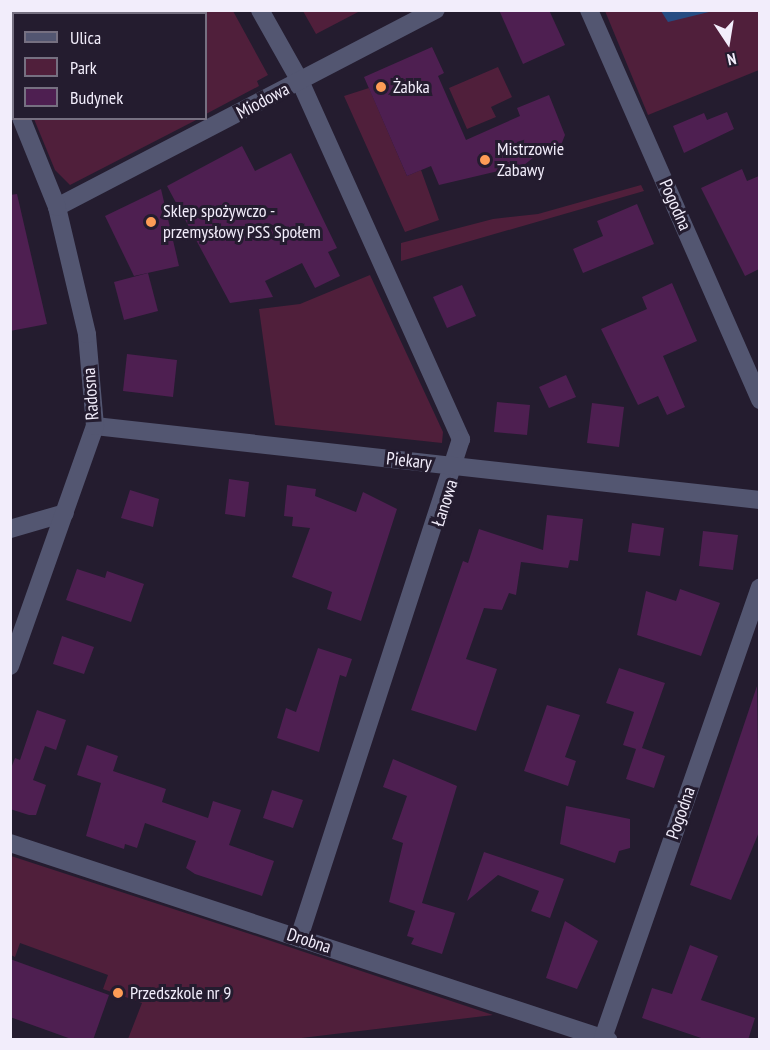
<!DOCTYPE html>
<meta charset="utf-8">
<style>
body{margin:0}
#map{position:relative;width:770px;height:1050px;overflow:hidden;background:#241c2f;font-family:"PT Sans Narrow",sans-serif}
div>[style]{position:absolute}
.green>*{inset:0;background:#501f3b}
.water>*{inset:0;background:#264c82}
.building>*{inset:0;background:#4e1f51}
.street>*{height:18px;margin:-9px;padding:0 9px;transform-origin:9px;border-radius:9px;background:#535671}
.dots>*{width:16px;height:16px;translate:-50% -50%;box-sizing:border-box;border:3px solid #241c2f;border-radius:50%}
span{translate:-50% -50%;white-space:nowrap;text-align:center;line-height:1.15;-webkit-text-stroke:6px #241c2f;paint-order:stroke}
.poi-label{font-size:18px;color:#f2edfb}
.left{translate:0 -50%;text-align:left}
.street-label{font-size:18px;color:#f2edfb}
.frame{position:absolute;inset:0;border:12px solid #f2edfb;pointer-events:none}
.legend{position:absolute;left:12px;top:12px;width:195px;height:108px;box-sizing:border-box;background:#241c2f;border:2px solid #767081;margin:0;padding:8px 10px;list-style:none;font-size:18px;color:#f2edfb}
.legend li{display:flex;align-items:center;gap:12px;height:30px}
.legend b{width:30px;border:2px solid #767081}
.north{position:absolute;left:698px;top:12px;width:60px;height:60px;-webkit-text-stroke:4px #241c2f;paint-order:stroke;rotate:168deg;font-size:16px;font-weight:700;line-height:24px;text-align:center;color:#f2edfb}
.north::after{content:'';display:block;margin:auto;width:21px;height:27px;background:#f2edfb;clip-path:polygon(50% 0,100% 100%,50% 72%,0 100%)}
</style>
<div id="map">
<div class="green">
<i style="clip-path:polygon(95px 10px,233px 11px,268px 75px,257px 81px,259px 86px,206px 114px,206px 14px,89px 13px)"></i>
<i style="clip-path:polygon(303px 11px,360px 11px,316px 34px)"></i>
<i style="clip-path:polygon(605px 11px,759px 11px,759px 70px,648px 115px)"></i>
<i style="clip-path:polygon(498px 67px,512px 97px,491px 107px,496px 117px,467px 129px,449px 88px)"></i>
<i style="clip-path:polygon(369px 88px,407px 176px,421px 170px,439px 220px,405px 232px,344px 96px)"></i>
<i style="clip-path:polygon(34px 119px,198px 119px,70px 185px,55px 170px)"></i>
<i style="clip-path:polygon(641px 185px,644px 191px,401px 261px,401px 243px,493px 219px,538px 214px)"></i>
<i style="clip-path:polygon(370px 275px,443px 432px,442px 443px,275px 425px,259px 309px,300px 304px)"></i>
<i style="clip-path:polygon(11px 856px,250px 934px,493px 1015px,293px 1039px,128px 1039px,142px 1003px,103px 989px,108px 975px,20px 943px,15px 957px,11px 955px)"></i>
</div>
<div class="water">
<i style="clip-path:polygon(661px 11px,713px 11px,668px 22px)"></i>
</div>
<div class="building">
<i style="clip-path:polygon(499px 10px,549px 10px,565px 45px,523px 64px)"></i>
<i style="clip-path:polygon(432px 47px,444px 73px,438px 76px,466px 140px,520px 116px,517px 108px,549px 95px,565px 135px,559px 150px,548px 146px,524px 165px,439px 185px,431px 166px,407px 176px,364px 77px)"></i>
<i style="clip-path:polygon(727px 112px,734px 129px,684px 153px,673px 126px,704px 113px,707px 120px)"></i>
<i style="clip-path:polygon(242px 146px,255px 171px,291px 153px,337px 248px,328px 252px,340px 276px,315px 288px,302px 263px,265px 281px,273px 297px,230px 303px,167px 186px)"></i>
<i style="clip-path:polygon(742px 169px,747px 181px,759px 176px,759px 269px,745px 276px,701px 188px)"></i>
<i style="clip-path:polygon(161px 189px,179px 266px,134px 276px,105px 216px)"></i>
<i style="clip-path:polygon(17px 194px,47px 324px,10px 331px,10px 195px)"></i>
<i style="clip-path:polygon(637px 204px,654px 244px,583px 273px,573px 249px,603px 236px,597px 221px)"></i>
<i style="clip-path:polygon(148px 273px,158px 311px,124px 320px,114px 282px)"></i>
<i style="clip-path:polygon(672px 283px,697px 341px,663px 356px,685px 407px,667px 415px,658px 396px,638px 405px,601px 329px,647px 309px,642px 297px)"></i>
<i style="clip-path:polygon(462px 285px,476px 316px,447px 328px,433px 297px)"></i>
<i style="clip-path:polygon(127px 354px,177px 360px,173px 397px,123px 391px)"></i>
<i style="clip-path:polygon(566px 375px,576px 397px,549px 408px,539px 387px)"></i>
<i style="clip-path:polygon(497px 402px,530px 405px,527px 435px,494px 432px)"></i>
<i style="clip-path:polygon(592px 403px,624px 407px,619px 447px,587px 443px)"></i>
<i style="clip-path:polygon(229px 479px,249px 482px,245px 517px,225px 514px)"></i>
<i style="clip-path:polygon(287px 485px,316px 489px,315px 496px,356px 512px,363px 492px,397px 509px,361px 621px,327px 609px,332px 592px,292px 577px,310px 528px,292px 526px,293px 517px,284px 516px)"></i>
<i style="clip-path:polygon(130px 490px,159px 499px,153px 527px,121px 518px)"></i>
<i style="clip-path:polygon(547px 515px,583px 519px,578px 561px,570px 560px,568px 568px,521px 562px,516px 595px,509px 593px,502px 610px,484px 608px,466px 659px,497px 669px,476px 731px,411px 710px,463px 561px,468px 563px,479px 529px,543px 550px)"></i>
<i style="clip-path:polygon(632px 523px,664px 528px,660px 556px,628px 552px)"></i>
<i style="clip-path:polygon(703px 531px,738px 535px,733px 570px,699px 566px)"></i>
<i style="clip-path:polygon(77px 569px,105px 578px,107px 571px,144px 584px,131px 622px,66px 600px)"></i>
<i style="clip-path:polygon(680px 589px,720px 603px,701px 656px,637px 635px,646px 591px,676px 601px)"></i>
<i style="clip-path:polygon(62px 636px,94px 647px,84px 674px,53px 664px)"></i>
<i style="clip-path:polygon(318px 648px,352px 659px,346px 677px,340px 675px,319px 752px,277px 738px,286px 708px,296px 712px)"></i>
<i style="clip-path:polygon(619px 668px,665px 683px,642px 748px,665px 756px,654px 788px,626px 779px,636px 749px,623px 745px,634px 712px,606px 703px)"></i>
<i style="clip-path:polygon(757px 686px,759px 832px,731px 900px,690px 885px)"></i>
<i style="clip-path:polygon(547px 705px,580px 715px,565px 757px,576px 761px,568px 786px,524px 771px)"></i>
<i style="clip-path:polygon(37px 710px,66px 720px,56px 750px,45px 746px,33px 780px,46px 785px,36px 815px,29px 815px,10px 809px,10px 771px,15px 758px,20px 760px)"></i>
<i style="clip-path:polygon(87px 745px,118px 756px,113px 771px,166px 789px,162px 802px,208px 818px,213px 801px,241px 810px,229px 845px,274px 861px,262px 896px,195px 874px,186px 868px,196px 841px,145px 823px,137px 848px,125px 844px,124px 849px,86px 836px,101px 783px,77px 775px)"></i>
<i style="clip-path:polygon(393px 759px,457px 786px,422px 903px,455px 913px,442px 954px,411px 944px,414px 938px,407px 936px,415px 911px,389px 902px,403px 843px,392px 839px,407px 796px,383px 787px)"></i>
<i style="clip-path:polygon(272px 790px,303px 800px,293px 828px,263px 818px)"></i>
<i style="clip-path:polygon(566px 806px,630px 819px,630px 848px,619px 851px,615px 863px,560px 844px)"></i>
<i style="clip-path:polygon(484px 852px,564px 879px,550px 918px,531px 911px,539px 891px,498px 875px,467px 901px)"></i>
<i style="clip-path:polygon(565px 921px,598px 941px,577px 989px,546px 978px)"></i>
<i style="clip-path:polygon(690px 945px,718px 956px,701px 1000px,755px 1018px,748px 1040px,707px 1040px,642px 1018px,652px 988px,672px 994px)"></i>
<i style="clip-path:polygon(10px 959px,109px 995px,93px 1040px,74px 1040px,10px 1017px)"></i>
</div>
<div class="street">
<i style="left:260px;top:10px;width:81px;rotate:60.6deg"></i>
<i style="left:300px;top:81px;width:393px;rotate:65.8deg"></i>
<i style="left:461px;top:439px;width:525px;rotate:107.99deg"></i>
<i style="left:589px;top:10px;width:426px;rotate:66.3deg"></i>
<i style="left:63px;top:14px;width:7px;rotate:-34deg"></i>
<i style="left:10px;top:41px;width:4px;rotate:-14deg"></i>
<i style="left:10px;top:94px;width:8px;rotate:60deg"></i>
<i style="left:57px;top:207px;width:427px;rotate:-27.5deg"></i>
<i style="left:95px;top:426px;width:669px;rotate:6.35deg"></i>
<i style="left:10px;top:529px;width:57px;rotate:-16.2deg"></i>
<i style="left:10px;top:666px;width:255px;rotate:-70.5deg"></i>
<i style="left:95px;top:426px;width:92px;rotate:-95deg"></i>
<i style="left:87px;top:334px;width:130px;rotate:-103.3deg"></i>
<i style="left:57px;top:207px;width:96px;rotate:-112deg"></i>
<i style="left:10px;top:843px;width:630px;rotate:18.23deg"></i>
<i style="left:603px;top:1038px;width:477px;rotate:-70.8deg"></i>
</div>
<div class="dots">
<i style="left:381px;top:87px;background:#fd9c56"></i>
<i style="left:485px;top:160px;background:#fd9c56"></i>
<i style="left:151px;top:222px;background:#fd9c56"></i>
<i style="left:118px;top:993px;background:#fd9c56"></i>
</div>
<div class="poi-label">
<span class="left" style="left:393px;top:87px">Żabka</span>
<span class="left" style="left:497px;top:160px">Mistrzowie<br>Zabawy</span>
<span class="left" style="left:163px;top:222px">Sklep spożywczo -<br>przemysłowy PSS Społem</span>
<span class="left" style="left:130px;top:993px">Przedszkole nr 9</span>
</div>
<div class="street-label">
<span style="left:263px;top:101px;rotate:-28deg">Miodowa</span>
<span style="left:675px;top:205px;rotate:66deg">Pogodna</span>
<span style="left:91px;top:394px;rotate:-94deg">Radosna</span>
<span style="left:409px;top:461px;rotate:6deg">Piekary</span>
<span style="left:445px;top:503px;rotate:-72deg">Łanowa</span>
<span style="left:681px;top:813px;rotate:-71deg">Pogodna</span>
<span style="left:309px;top:941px;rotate:18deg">Drobna</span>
</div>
<div class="frame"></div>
<ul class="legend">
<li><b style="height:8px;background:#535671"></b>Ulica</li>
<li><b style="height:16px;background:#501f3b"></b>Park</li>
<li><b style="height:16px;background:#4e1f51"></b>Budynek</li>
</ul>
<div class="north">N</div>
</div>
